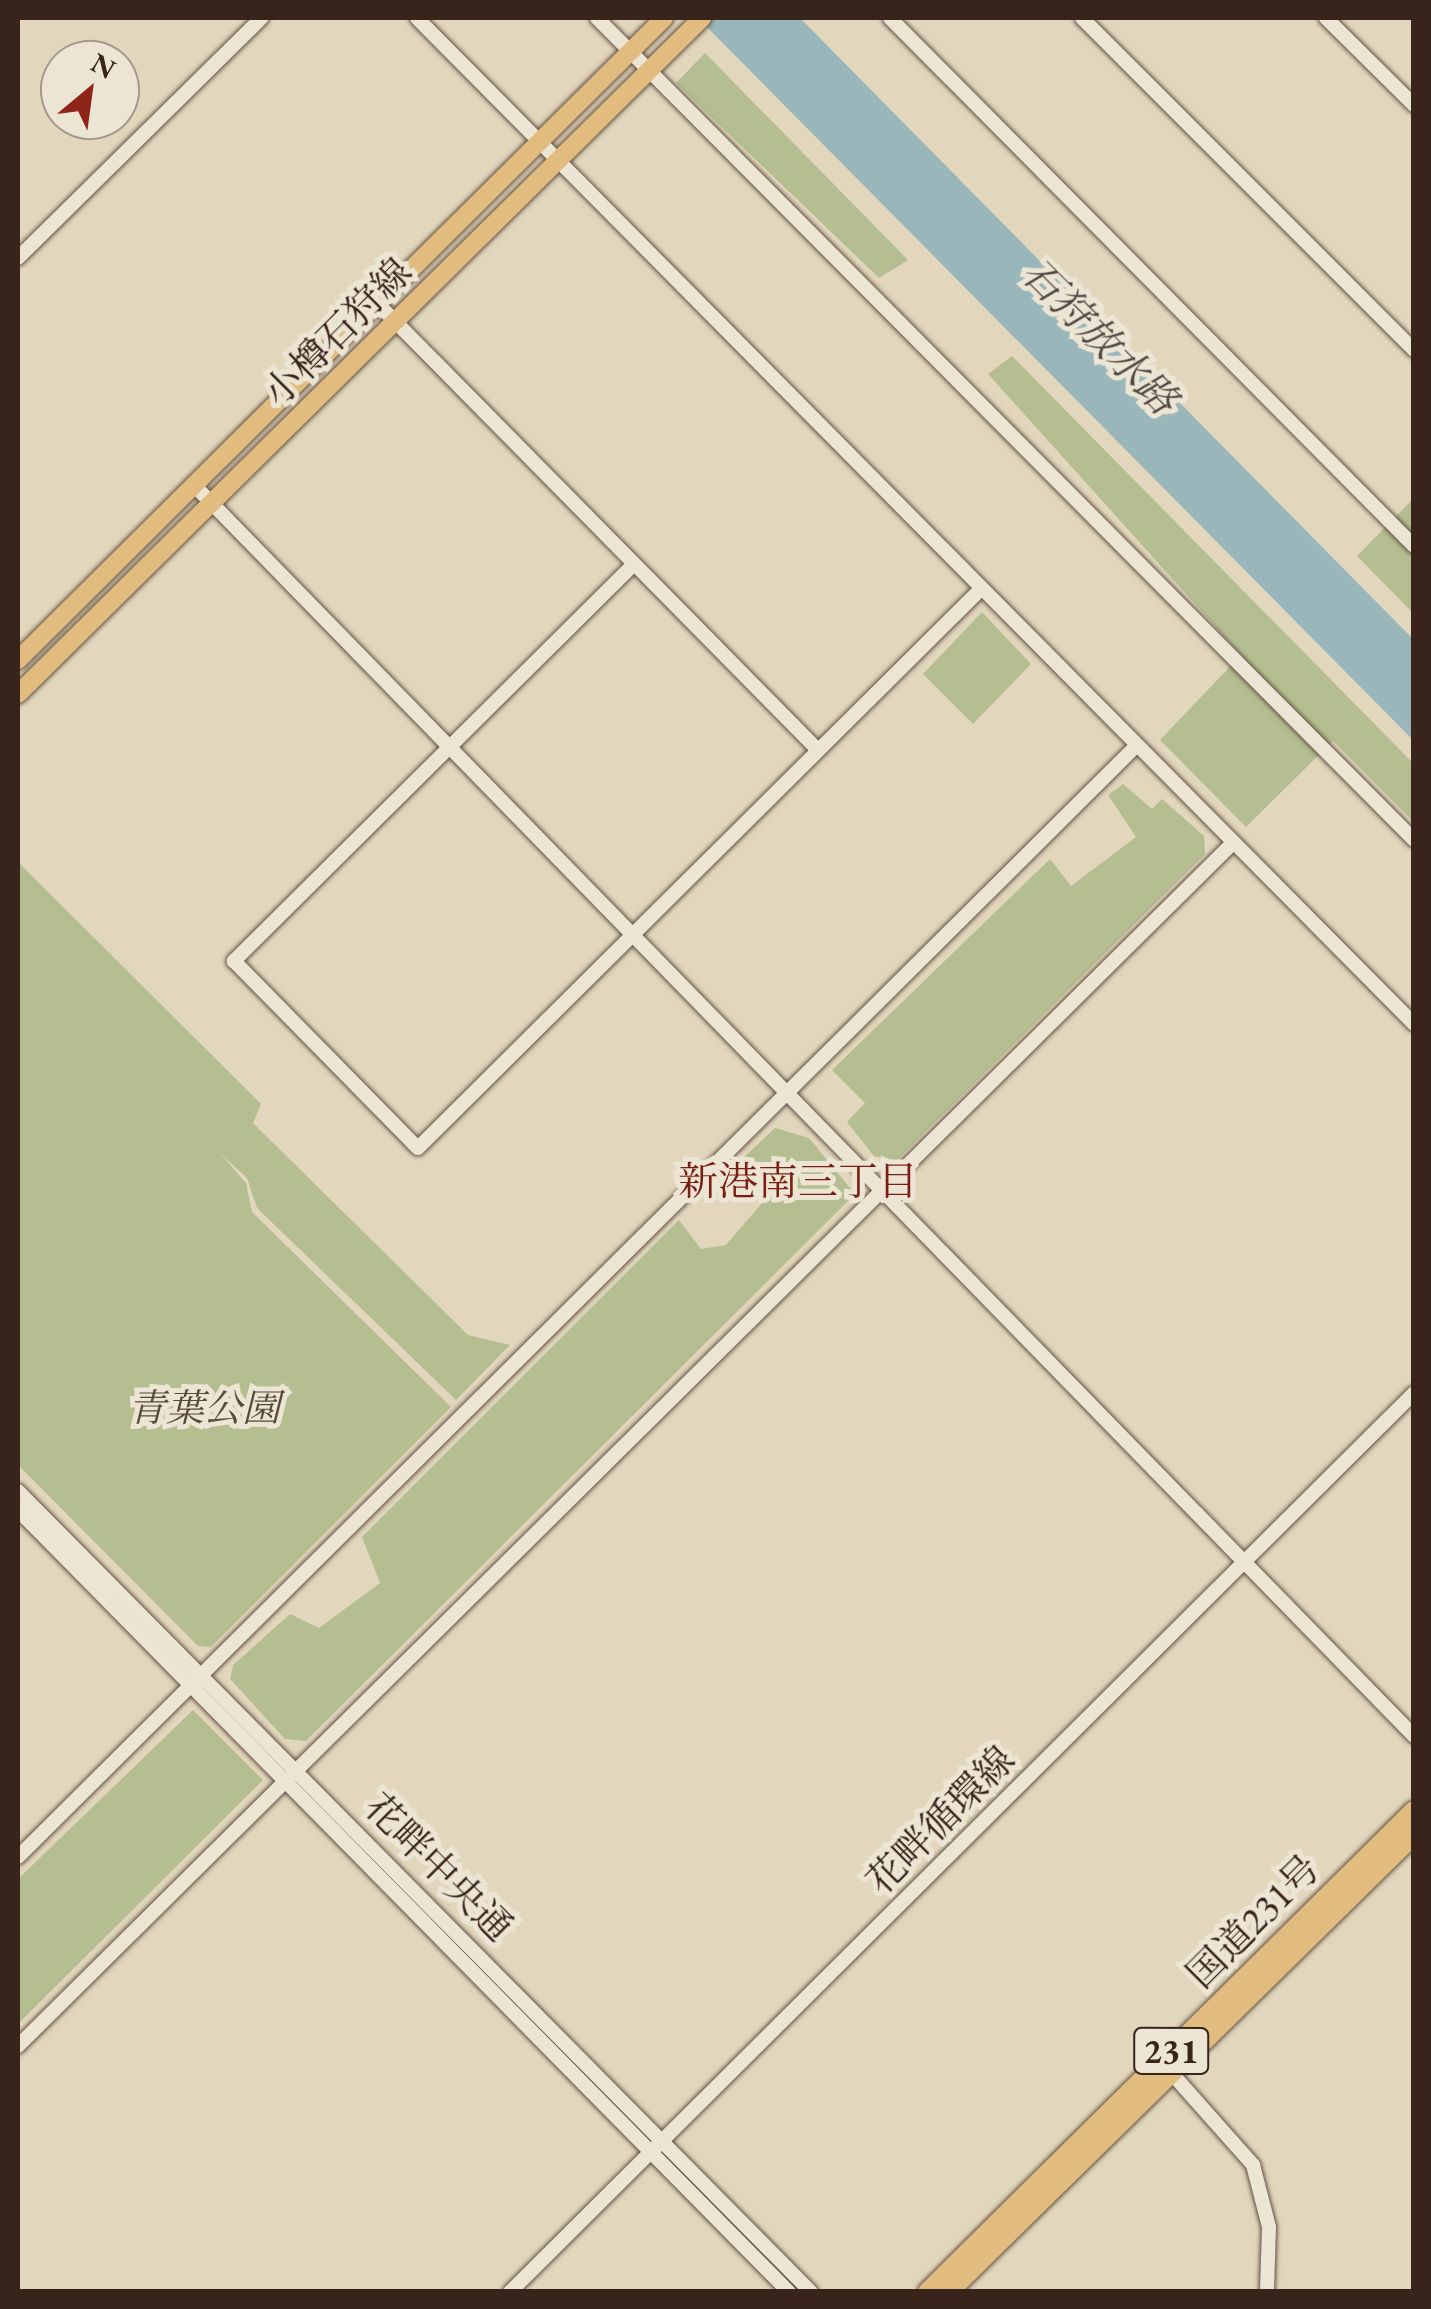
<!DOCTYPE html>
<meta charset="utf-8">
<style>
body{margin:0}
#map{position:relative;width:1431px;height:2309px;overflow:hidden;background:#e2d7bd;font-family:"EB Garamond","Noto Serif JP",serif}
div>[style]{position:absolute}
.green>*{inset:0;background:#b4be90}
.water>*{inset:0;background:#99b7bb}
.roads{filter:drop-shadow(0 0 2px #635144) drop-shadow(0 0 2px #635144)}
.minor>*{height:14px;margin:-7px;padding:0 7px;transform-origin:7px;border-radius:7px;background:#ece5d4}
.major>*{height:18px;margin:-9px;padding:0 9px;transform-origin:9px;border-radius:9px;background:#e1bc7e}
.highway>*{height:20px;margin:-10px;padding:0 10px;transform-origin:10px;border-radius:10px;background:#e1bc7e}
span{translate:-50% -50%;white-space:nowrap;text-align:center;line-height:1.15;-webkit-text-stroke:10px #ece5d4;paint-order:stroke}
.shield-label span{padding:2px 8px;background:#ece5d4;border:2px solid;border-radius:8px;-webkit-text-stroke-width:0}
.shield-label{font-size:35px;color:#39241c;font-weight:700}
.street-label{font-size:38px;color:#39241c}
.park-label{font-size:38px;color:#584a39;font-style:italic}
.water-label{font-size:40px;color:#514944;font-style:italic}
.neighbourhood-label{font-size:40px;color:#7a1f14}
.frame{position:absolute;inset:0;border:20px solid #39241c;pointer-events:none}
.north{position:absolute;left:40px;top:40px;width:100px;height:100px;box-sizing:border-box;background:#ece5d4;border:2px solid #a4988a;border-radius:50%;rotate:29deg;font-size:28px;font-weight:700;line-height:40px;text-align:center;color:#39241c}
.north::after{content:'';display:block;margin:auto;width:35px;height:45px;background:#8f2418;clip-path:polygon(50% 0,100% 100%,50% 72%,0 100%)}
</style>
<div id="map">
<div class="green">
<i style="clip-path:polygon(705px 53px,908px 260px,879px 278px,676px 83px)"></i>
<i style="clip-path:polygon(1012px 356px,1413px 763px,1413px 821px,1333px 741px,1246px 827px,1160px 740px,1241px 655px,988px 374px)"></i>
<i style="clip-path:polygon(1413px 499px,1413px 613px,1357px 556px)"></i>
<i style="clip-path:polygon(982px 612px,1031px 664px,973px 724px,923px 674px)"></i>
<i style="clip-path:polygon(1123px 784px,1152px 809px,1162px 799px,1204px 836px,1205px 854px,896px 1161px,874px 1156px,847px 1122px,865px 1103px,832px 1070px,1050px 859px,1071px 886px,1136px 837px,1108px 795px)"></i>
<i style="clip-path:polygon(18px 862px,261px 1104px,253px 1123px,468px 1335px,510px 1345px,456px 1400px,257px 1208px,247px 1178px,220px 1153px,246px 1183px,252px 1212px,451px 1407px,211px 1647px,198px 1646px,18px 1465px)"></i>
<i style="clip-path:polygon(775px 1128px,809px 1138px,855px 1194px,306px 1741px,285px 1739px,230px 1679px,233px 1665px,290px 1614px,319px 1628px,380px 1583px,362px 1537px,679px 1220px,701px 1249px,726px 1245px,772px 1191px,740px 1161px)"></i>
<i style="clip-path:polygon(193px 1710px,263px 1780px,18px 2024px,18px 1879px)"></i>
</div>
<div class="water">
<i style="clip-path:polygon(698px 18px,800px 18px,1413px 639px,1413px 740px)"></i>
</div>
<div class="roads">
<div class="minor">
<i style="left:417px;top:18px;width:1416px;rotate:45.26deg"></i>
<i style="left:597px;top:18px;width:1159px;rotate:45.17deg"></i>
<i style="left:890px;top:18px;width:744px;rotate:45.22deg"></i>
<i style="left:1082px;top:18px;width:470px;rotate:45deg"></i>
<i style="left:1326px;top:18px;width:124px;rotate:44.7deg"></i>
<i style="left:18px;top:258px;width:342px;rotate:-44.6deg"></i>
<i style="left:377px;top:303px;width:628px;rotate:45.39deg"></i>
<i style="left:193px;top:484px;width:1749px;rotate:45.72deg"></i>
<i style="left:634px;top:564px;width:564px;rotate:135.22deg"></i>
<i style="left:234px;top:961px;width:262px;rotate:45.5deg"></i>
<i style="left:418px;top:1148px;width:793px;rotate:-44.8deg"></i>
<i style="left:18px;top:1491px;width:1127px;rotate:45.29deg"></i>
<i style="left:18px;top:1510px;width:1098px;rotate:45.41deg"></i>
<i style="left:18px;top:1857px;width:1576px;rotate:-44.82deg"></i>
<i style="left:18px;top:2046px;width:1708px;rotate:-44.72deg"></i>
<i style="left:1167px;top:2068px;width:130px;rotate:48.4deg"></i>
<i style="left:1253px;top:2165px;width:64px;rotate:75.5deg"></i>
<i style="left:1269px;top:2227px;width:65px;rotate:91.8deg"></i>
<i style="left:510px;top:2292px;width:1275px;rotate:-44.84deg"></i>
</div>
<div class="major">
<i style="left:18px;top:660px;width:911px;rotate:-44.82deg"></i>
<i style="left:18px;top:694px;width:962px;rotate:-44.66deg"></i>
</div>
<div class="highway">
<i style="left:928px;top:2292px;width:684px;rotate:-44.7deg"></i>
<i style="left:948px;top:2292px;width:653px;rotate:-44.5deg"></i>
</div>
</div>
<div class="shield-label">
<span style="left:1171px;top:2051px">231</span>
</div>
<div class="street-label">
<span style="left:337px;top:332px;rotate:-45deg">小樽石狩線</span>
<span style="left:940px;top:1820px;rotate:-45deg">花畔循環線</span>
<span style="left:439px;top:1867px;rotate:45deg">花畔中央通</span>
<span style="left:1253px;top:1921px;rotate:-45deg">国道231号</span>
</div>
<div class="park-label">
<span style="left:204px;top:1408px">青葉公園</span>
</div>
<div class="water-label">
<span style="left:1100px;top:336px;rotate:45deg">石狩放水路</span>
</div>
<div class="neighbourhood-label">
<span style="left:798px;top:1181px">新港南三丁目</span>
</div>
<div class="frame"></div>
<div class="north">N</div>
</div>
